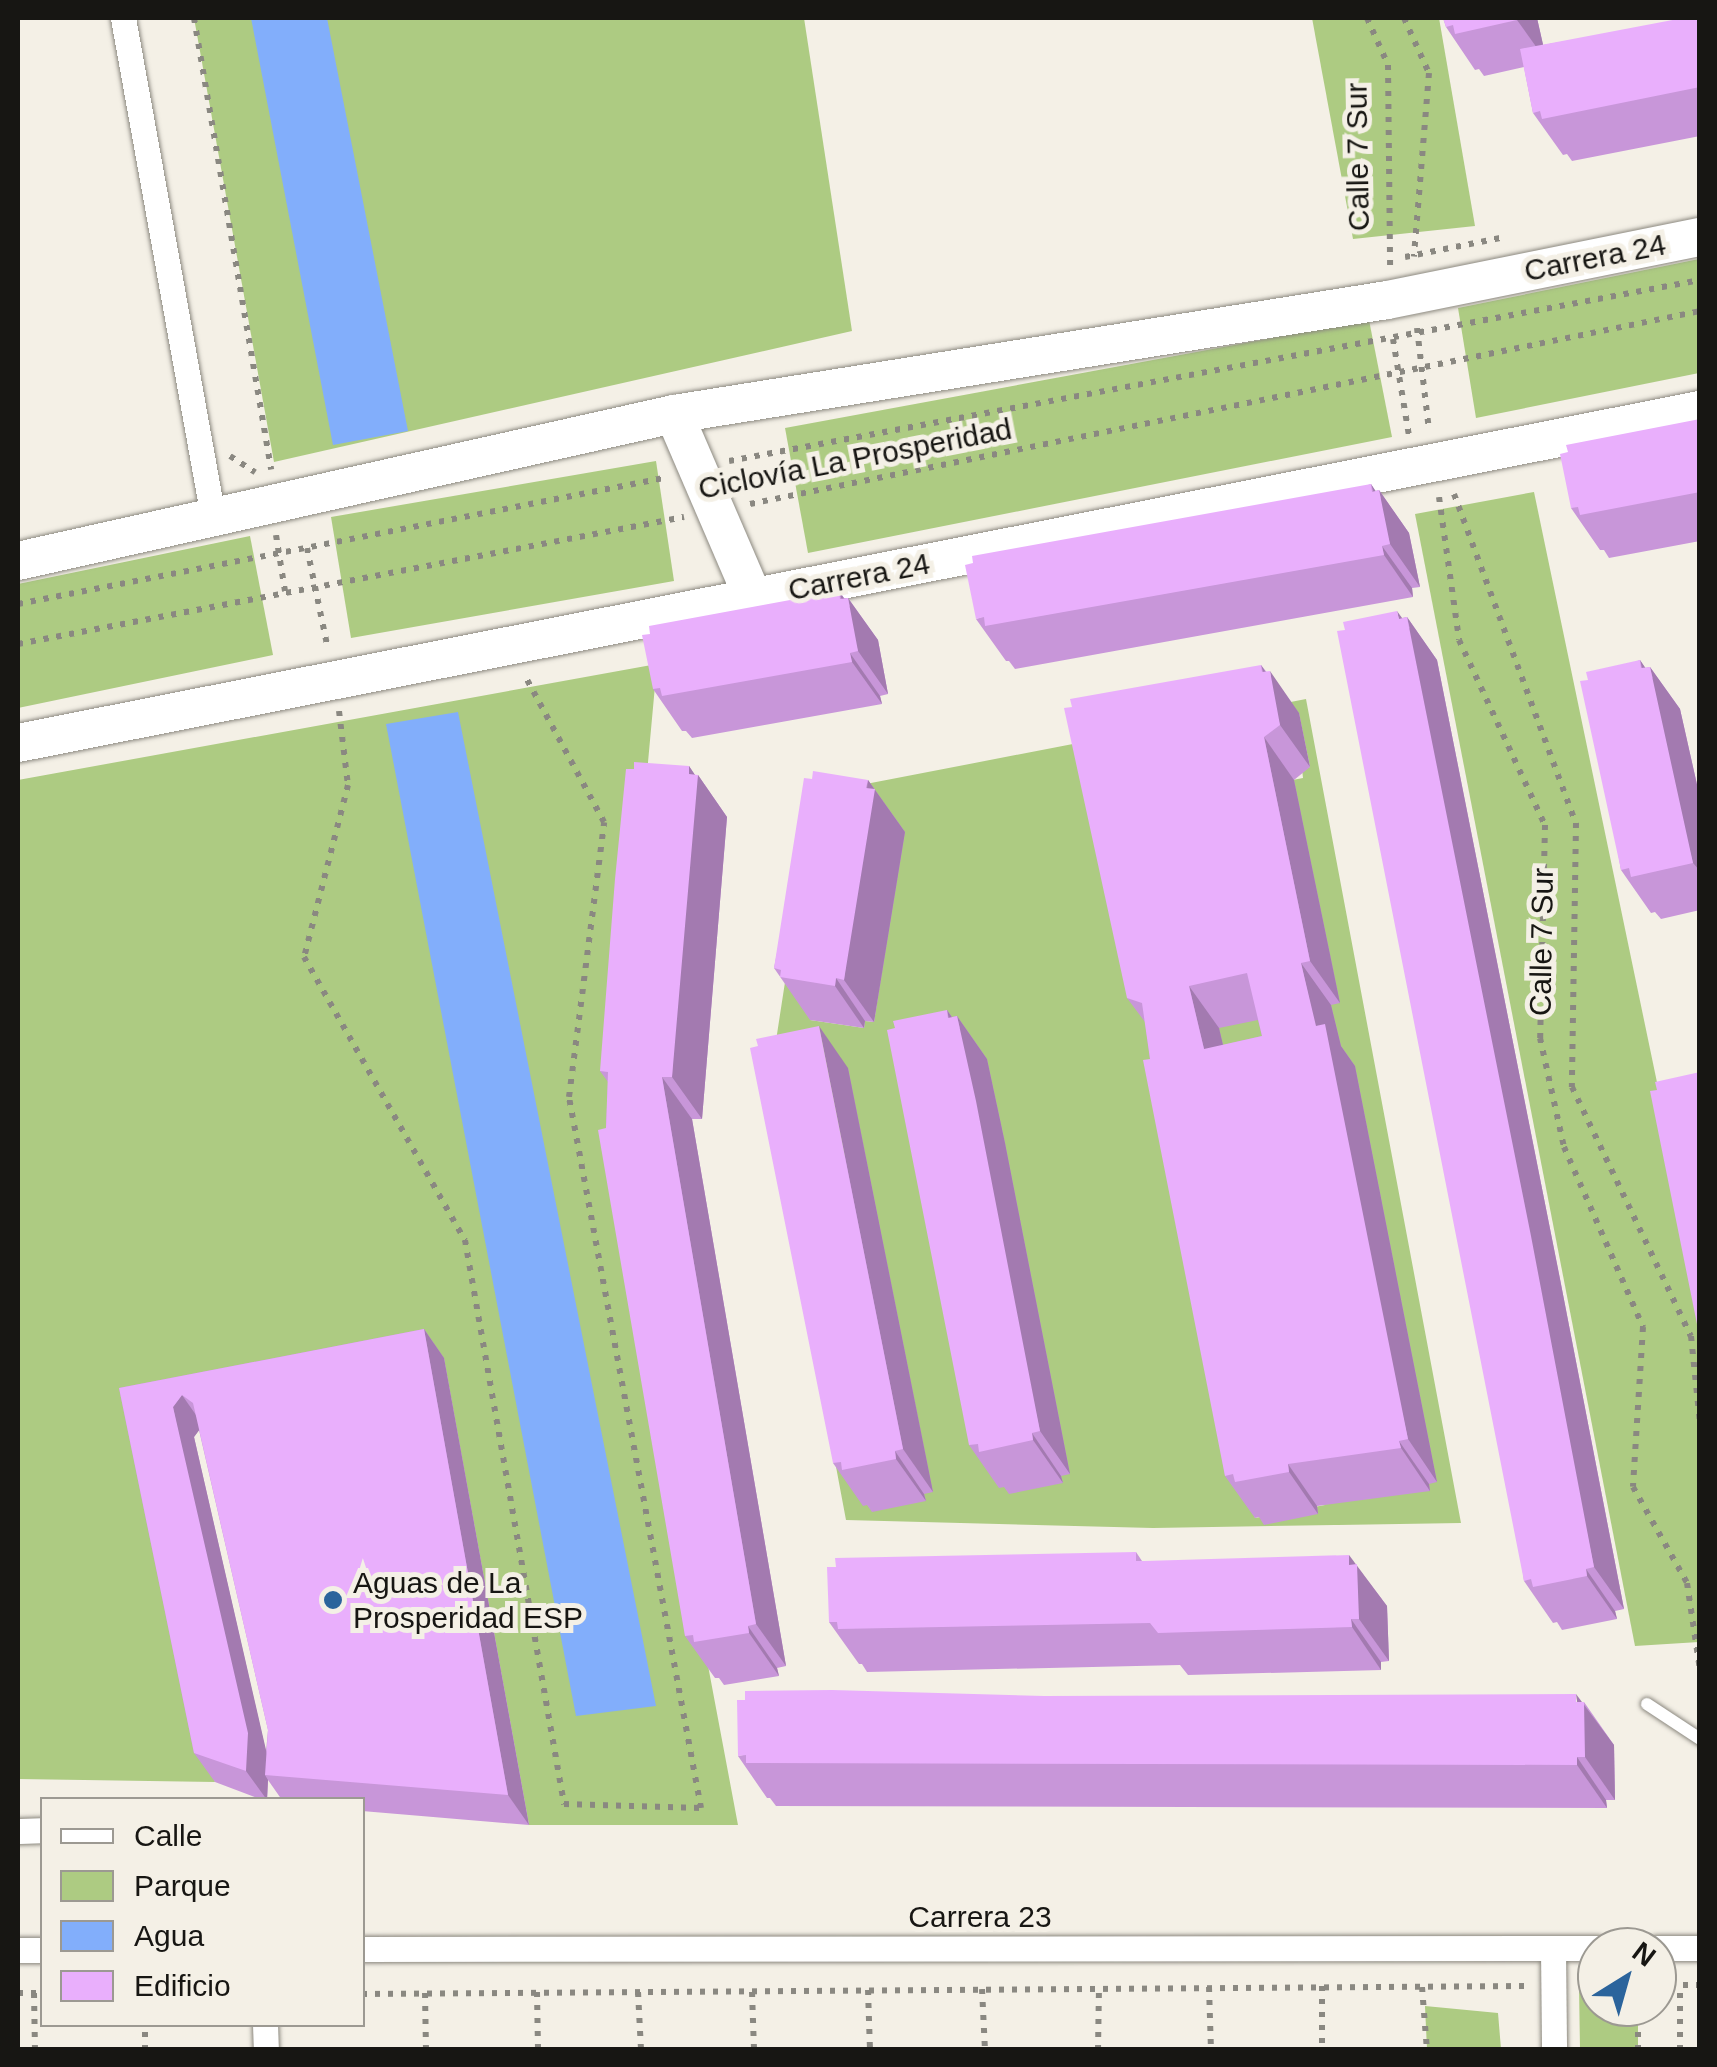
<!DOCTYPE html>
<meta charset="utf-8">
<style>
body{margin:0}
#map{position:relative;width:1717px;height:2067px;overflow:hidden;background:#f4f0e6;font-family:Helvetica,sans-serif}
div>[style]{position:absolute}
.green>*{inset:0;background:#adcb82}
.water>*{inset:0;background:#82aefb}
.path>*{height:6px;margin-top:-3px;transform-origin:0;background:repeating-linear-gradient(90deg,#8a8881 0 5px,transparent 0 13px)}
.roads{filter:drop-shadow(0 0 2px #8c8980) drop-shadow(0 0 2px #8c8980)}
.lane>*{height:12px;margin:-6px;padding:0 6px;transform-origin:6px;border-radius:6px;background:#fff}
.street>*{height:25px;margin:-12.5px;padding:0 12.5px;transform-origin:12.5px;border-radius:12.5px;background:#fff}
.secondary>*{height:38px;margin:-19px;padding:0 19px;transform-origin:19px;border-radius:19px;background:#fff}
.wall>*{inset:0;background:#c896d9}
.shaded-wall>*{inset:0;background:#a37ab0}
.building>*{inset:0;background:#e9affc}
.dots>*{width:28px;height:28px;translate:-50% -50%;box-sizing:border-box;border:5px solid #f4f0e6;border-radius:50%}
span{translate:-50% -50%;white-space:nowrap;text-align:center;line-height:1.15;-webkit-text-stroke:10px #f4f0e6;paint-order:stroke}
.street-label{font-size:30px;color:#171613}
.poi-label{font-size:30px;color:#171613}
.left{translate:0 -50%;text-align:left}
.frame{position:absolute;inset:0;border:20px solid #171613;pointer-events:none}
.legend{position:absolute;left:40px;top:1797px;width:325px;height:230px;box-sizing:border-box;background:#f4f0e6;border:2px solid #9c9992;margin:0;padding:12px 18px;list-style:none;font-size:30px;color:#171613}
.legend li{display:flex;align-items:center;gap:20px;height:50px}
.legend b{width:50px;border:2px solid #9c9992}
.north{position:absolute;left:1577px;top:1927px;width:100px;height:100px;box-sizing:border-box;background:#f4f0e6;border:2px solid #9c9992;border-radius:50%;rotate:37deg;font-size:28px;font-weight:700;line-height:40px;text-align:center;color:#171613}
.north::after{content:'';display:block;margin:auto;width:35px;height:45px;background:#2b649c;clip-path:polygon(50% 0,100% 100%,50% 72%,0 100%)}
</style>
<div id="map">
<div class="green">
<i style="clip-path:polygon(194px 18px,804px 18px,852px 331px,274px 462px)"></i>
<i style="clip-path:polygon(1312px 18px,1439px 18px,1475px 226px,1353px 239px)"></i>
<i style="clip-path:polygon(1699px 259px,1699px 373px,1476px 418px,1458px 308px)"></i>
<i style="clip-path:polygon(1369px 320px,1392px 437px,808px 553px,785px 428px)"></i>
<i style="clip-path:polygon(656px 461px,674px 581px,351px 638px,331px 517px)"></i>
<i style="clip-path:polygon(1534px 492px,1699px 1284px,1699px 1642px,1635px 1646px,1415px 514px)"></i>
<i style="clip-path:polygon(250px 536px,273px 655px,18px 708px,18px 584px)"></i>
<i style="clip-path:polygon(657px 664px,612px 1155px,738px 1825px,529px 1825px,444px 1359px,140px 1417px,215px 1782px,18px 1779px,18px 780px)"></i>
<i style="clip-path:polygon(evenodd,1306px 699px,1461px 1523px,1153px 1528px,846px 1520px,767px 1099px,814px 794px,1306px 699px,1299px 714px,1310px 767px,1302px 769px,1303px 778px,1219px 794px,1299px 714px,1306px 699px,887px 937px,874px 1022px,865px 1021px,864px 1028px,810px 1020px,887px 937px,1306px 699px,1237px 1434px,1325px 1505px,1255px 1518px,1237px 1434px)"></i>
<i style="clip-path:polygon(1579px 1986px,1597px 1986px,1597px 2007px,1638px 2007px,1638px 2049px,1580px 2049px)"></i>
<i style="clip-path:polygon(1425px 2006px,1498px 2013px,1501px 2049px,1427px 2049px)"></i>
</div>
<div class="water">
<i style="clip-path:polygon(251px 18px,327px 18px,408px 431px,333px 445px)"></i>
<i style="clip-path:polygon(458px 712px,656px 1706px,576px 1716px,386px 724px)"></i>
</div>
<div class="path">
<i style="left:194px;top:18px;width:458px;rotate:80.3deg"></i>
<i style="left:1367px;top:18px;width:51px;rotate:65.9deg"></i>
<i style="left:1388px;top:65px;width:203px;rotate:89.4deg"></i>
<i style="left:1404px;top:18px;width:60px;rotate:65.6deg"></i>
<i style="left:1429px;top:73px;width:184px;rotate:94.7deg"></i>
<i style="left:1405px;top:257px;width:97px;rotate:-11.3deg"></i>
<i style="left:1417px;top:328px;width:103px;rotate:83.3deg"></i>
<i style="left:1393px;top:339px;width:98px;rotate:80.6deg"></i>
<i style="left:230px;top:456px;width:30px;rotate:33deg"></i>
<i style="left:729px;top:461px;width:988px;rotate:-10.56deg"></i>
<i style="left:1454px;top:494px;width:351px;rotate:69.7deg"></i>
<i style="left:1576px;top:823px;width:264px;rotate:90.9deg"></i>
<i style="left:1572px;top:1087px;width:276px;rotate:64.5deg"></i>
<i style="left:1691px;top:1336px;width:87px;rotate:84.1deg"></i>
<i style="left:1439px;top:497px;width:144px;rotate:82deg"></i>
<i style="left:1459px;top:640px;width:204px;rotate:65.1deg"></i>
<i style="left:1545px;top:825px;width:213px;rotate:91.3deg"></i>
<i style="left:1540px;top:1038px;width:112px;rotate:77.6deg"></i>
<i style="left:1564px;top:1147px;width:197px;rotate:66.3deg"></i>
<i style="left:1643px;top:1327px;width:160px;rotate:93.6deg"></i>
<i style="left:1633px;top:1487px;width:110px;rotate:60.6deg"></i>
<i style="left:1687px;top:1583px;width:88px;rotate:81.5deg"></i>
<i style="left:750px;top:504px;width:969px;rotate:-11.48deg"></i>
<i style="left:276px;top:535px;width:57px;rotate:80.9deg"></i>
<i style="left:307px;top:548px;width:103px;rotate:78.3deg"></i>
<i style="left:18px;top:604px;width:658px;rotate:-11.04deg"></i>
<i style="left:18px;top:644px;width:678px;rotate:-10.8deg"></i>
<i style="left:339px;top:711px;width:75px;rotate:83.1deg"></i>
<i style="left:348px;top:785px;width:178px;rotate:104.3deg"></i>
<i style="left:304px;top:957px;width:326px;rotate:60.4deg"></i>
<i style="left:465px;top:1240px;width:573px;rotate:80.04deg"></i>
<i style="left:564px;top:1804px;width:137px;rotate:1.7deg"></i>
<i style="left:701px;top:1808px;width:723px;rotate:-100.52deg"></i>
<i style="left:569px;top:1097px;width:277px;rotate:-82.7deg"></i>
<i style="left:604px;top:822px;width:168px;rotate:-118.4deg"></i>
<i style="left:1657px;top:1985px;width:43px"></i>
<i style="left:1322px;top:1986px;width:64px;rotate:90deg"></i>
<i style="left:1579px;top:1986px;width:18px"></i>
<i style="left:1209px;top:1987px;width:63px;rotate:88.2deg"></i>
<i style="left:1422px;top:1987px;width:63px;rotate:85.5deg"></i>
<i style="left:982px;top:1989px;width:61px;rotate:87.2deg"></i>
<i style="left:868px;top:1990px;width:60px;rotate:88.1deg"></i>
<i style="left:537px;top:1992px;width:58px;rotate:89deg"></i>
<i style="left:638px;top:1992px;width:58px;rotate:87deg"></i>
<i style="left:752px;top:1992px;width:58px;rotate:88deg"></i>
<i style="left:18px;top:1993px;width:24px"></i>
<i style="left:34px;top:1993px;width:57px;rotate:89deg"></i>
<i style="left:425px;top:1993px;width:57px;rotate:89deg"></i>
<i style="left:362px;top:1994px;width:1164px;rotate:-0.39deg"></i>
<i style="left:145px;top:2050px;width:26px;rotate:-90deg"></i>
<i style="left:1098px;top:2050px;width:62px;rotate:-89.1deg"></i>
<i style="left:1638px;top:2050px;width:43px;rotate:-90deg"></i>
<i style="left:1680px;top:2050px;width:65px;rotate:-90deg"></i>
</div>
<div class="roads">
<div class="lane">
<i style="left:1647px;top:1704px;width:64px;rotate:33.4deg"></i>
</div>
<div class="street">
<i style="left:123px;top:18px;width:507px;rotate:79.78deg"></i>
<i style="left:18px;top:1831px;width:24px;rotate:-2deg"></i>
<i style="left:1657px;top:1948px;width:43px"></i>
<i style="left:362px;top:1949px;width:1235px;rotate:-0.05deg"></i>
<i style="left:1553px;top:1949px;width:101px;rotate:89.4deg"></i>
<i style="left:18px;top:1950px;width:24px"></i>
<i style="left:265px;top:2024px;width:26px;rotate:88deg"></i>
</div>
<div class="secondary">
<i style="left:674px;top:414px;width:199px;rotate:66.7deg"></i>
<i style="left:18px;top:561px;width:672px;rotate:-12.63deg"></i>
<i style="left:674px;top:414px;width:722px;rotate:-9.08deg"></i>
<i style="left:1387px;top:300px;width:319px;rotate:-11.4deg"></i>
<i style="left:18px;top:743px;width:1715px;rotate:-11.2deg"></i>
</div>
</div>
<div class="wall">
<i style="clip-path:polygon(1443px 18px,1537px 18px,1543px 45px,1700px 18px,1700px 136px,1572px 161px,1567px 154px,1563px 155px,1533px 113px,1524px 67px,1484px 76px,1479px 69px,1475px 70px,1446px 27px)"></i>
<i style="clip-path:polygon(1700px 419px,1700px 541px,1609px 558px,1604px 550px,1600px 550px,1571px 508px)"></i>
<i style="clip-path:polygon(1371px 484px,1375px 491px,1379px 490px,1409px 533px,1420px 587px,1412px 588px,1413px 597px,1015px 669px,1009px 661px,1006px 661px,976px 619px)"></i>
<i style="clip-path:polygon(839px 591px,844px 598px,848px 598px,878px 640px,888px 694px,880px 696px,882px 704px,692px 738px,686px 731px,682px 731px,653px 689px)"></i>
<i style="clip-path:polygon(1407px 617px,1437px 660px,1560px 1279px,1624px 1609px,1615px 1611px,1617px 1619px,1562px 1630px,1557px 1622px,1553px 1623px,1524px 1581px,1402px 618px)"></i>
<i style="clip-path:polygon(1640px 660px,1645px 668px,1650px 667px,1680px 709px,1700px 798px,1700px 910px,1661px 919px,1655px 912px,1651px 913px,1621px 870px,1588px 680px)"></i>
<i style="clip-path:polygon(evenodd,1261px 665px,1299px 713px,1310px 767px,1294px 780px,1340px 1003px,1331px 1005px,1341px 1046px,1355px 1066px,1437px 1482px,1429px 1484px,1430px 1491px,1317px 1506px,1318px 1514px,1264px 1525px,1259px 1517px,1255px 1518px,1225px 1476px,1150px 1059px,1145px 1022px,1127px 998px,1261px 665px,1258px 1020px,1262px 1036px,1223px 1045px,1219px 1028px,1258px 1020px)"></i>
<i style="clip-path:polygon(689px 766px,695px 775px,698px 775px,727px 817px,702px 1119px,692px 1119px,786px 1666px,777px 1668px,779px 1676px,724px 1685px,719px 1678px,715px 1678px,685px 1636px,606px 1128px,608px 1082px,600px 1071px)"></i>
<i style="clip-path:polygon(812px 779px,868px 780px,905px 832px,874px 1022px,865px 1021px,864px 1028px,810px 1020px,774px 968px)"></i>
<i style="clip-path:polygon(947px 1010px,952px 1017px,957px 1016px,987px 1059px,1005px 1143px,1070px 1474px,1061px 1476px,1063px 1483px,1009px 1494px,1004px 1487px,999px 1488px,969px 1445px)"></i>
<i style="clip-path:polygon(848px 1068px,933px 1492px,924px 1494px,926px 1501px,872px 1512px,867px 1505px,863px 1506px,833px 1463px)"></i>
<i style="clip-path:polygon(evenodd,424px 1329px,444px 1358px,529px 1825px,362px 1811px,362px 1800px,282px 1800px,268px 1780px,267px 1800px,263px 1800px,215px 1782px,194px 1753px,119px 1388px,424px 1329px,199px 1430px,268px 1730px,266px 1752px,194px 1437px,199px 1430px)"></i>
<i style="clip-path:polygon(1136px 1552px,1142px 1561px,1355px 1564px,1387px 1606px,1389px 1661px,1381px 1662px,1381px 1670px,1188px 1675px,1180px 1665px,867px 1672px,862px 1664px,859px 1664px,829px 1622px)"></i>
<i style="clip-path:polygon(1044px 1696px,1584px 1702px,1614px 1745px,1615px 1800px,1606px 1800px,1607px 1808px,776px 1806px,770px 1798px,767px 1798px,738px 1756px)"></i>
</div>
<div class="shaded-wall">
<i style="clip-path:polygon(1517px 18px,1537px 18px,1547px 62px,1517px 20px)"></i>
<i style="clip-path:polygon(1371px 484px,1381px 499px,1379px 490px,1409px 533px,1420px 587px,1390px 544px)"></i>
<i style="clip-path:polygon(1382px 546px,1412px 588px,1413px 597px,1384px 555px)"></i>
<i style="clip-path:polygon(839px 591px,850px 607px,848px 598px,878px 640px,888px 694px,858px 651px)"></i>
<i style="clip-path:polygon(1397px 611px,1410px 629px,1407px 617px,1437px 660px,1560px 1279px,1624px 1609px,1594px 1567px)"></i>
<i style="clip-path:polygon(850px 653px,880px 696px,882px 704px,852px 662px)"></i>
<i style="clip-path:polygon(1640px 660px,1653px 679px,1650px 667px,1680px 709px,1700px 798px,1700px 871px,1693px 863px)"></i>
<i style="clip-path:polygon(1261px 665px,1271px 680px,1270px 671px,1299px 713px,1310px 767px,1280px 725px)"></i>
<i style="clip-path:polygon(1264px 737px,1294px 780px,1340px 1003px,1310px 961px)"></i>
<i style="clip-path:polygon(689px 766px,697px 778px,698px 775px,727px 817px,702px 1119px,672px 1077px)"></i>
<i style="clip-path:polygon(868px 780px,905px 832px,874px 1022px,844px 980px)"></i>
<i style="clip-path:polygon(1301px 963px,1331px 1005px,1341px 1046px,1355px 1066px,1437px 1482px,1408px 1439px)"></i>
<i style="clip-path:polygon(836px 978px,865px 1021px,864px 1028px,835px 986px)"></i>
<i style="clip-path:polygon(1189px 986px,1219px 1028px,1234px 1091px,1204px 1049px)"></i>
<i style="clip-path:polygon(947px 1010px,960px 1029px,957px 1016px,987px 1059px,1005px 1143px,1070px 1474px,1040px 1431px)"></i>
<i style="clip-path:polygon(819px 1026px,848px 1068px,933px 1492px,903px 1449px)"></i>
<i style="clip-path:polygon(662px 1077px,692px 1119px,786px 1666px,756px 1624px)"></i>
<i style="clip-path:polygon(424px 1329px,444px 1358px,529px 1825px,508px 1795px)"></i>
<i style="clip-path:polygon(182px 1395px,203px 1425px,194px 1437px,269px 1763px,265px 1775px,268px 1780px,267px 1800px,246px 1771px,173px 1407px)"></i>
<i style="clip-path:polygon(1032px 1433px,1061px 1476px,1063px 1483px,1033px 1440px)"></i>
<i style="clip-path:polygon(1399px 1441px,1429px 1484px,1430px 1491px,1401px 1448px)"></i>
<i style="clip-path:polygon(895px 1451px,924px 1494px,926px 1501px,896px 1459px)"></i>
<i style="clip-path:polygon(1288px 1464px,1317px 1506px,1318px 1514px,1289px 1472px)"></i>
<i style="clip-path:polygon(1349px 1555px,1387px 1606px,1389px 1661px,1359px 1619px,1349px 1565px)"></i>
<i style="clip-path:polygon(1586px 1569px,1615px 1611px,1617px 1619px,1587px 1576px)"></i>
<i style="clip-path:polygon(1351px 1619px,1381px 1662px,1381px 1670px,1352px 1627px)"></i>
<i style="clip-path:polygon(748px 1626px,777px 1668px,779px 1676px,749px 1633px)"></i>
<i style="clip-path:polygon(1576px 1694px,1614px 1745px,1615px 1800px,1585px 1757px)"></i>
<i style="clip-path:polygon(1577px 1757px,1606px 1800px,1607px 1808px,1577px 1765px)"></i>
</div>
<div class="building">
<i style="clip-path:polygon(1443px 18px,1517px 18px,1517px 20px,1455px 34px,1453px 25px,1446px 27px)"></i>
<i style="clip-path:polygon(1683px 18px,1700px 18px,1700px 87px,1542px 119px,1540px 111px,1533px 113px,1520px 49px)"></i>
<i style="clip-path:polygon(1700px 419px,1700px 492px,1580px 515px,1578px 507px,1571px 508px,1560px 454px,1568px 452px,1566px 445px)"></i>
<i style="clip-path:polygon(1371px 484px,1372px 492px,1379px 490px,1390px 544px,1382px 546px,1384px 555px,985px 626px,984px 617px,976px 619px,965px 565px,973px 563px,972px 556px)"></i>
<i style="clip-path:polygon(839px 591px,840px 599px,848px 598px,858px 651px,850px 653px,852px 662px,662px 696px,660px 688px,653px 689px,642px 635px,650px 634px,649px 626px)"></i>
<i style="clip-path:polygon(1397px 611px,1399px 619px,1407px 617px,1531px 1236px,1594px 1567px,1586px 1569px,1587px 1576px,1533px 1587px,1531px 1579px,1524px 1581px,1337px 631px,1345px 630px,1343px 622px)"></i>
<i style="clip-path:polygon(1640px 660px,1641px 668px,1650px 667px,1693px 863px,1631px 877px,1629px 868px,1621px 870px,1580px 681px,1588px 680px,1586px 672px)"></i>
<i style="clip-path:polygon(evenodd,1261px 665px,1262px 672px,1270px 671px,1280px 725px,1264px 737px,1310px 961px,1301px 963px,1316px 1026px,1325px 1024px,1408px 1439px,1399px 1441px,1401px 1448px,1288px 1464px,1289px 1472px,1235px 1482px,1233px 1474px,1225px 1476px,1143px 1060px,1150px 1059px,1142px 1003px,1127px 998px,1064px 708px,1072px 707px,1070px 699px,1261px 665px,1247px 973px,1262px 1036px,1204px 1049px,1189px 986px,1247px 973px)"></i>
<i style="clip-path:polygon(634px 762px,689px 766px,689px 774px,698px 775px,672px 1077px,662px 1077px,756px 1624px,748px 1626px,749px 1633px,694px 1642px,693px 1635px,685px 1636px,598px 1130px,606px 1128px,608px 1072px,600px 1071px,615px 879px,626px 769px,634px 769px)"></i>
<i style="clip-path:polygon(813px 771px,868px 780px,866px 788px,875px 789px,844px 980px,836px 978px,835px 986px,780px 977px,781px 970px,774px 968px,804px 778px,812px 779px)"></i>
<i style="clip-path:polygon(947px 1010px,948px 1018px,957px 1016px,976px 1101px,1040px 1431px,1032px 1433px,1033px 1440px,979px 1452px,978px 1444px,969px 1445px,887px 1030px,895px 1028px,893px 1021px)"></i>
<i style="clip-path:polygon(819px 1026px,903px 1449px,895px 1451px,896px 1459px,842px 1470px,841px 1462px,833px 1463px,750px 1048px,758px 1046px,756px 1039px)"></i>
<i style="clip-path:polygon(1700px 1072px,1700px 1339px,1650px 1091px,1657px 1090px,1655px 1082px)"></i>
<i style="clip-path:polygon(424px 1329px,508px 1795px,265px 1775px,268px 1730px,193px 1403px,182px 1395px,173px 1407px,248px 1733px,246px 1771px,194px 1753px,119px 1388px)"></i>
<i style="clip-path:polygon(1136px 1552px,1136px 1561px,1144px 1561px,1349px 1555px,1349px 1565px,1357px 1564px,1359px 1619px,1351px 1619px,1352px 1627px,1158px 1633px,1150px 1623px,838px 1629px,837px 1622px,829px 1622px,827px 1567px,836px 1567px,835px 1558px)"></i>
<i style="clip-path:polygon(832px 1690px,1044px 1696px,1576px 1694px,1576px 1702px,1584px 1702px,1585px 1757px,1577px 1757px,1577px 1765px,746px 1763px,746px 1755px,738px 1756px,737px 1700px,745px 1700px,745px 1691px)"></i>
</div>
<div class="dots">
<i style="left:333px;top:1600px;background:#2b649c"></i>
</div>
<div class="street-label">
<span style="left:1358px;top:157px;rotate:-91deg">Calle 7 Sur</span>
<span style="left:1595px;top:258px;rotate:-11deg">Carrera 24</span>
<span style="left:855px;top:459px;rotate:-11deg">Ciclovía La Prosperidad</span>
<span style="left:859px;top:577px;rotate:-11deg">Carrera 24</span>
<span style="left:1542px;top:942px;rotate:-89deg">Calle 7 Sur</span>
<span style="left:980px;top:1917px">Carrera 23</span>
</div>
<div class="poi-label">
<span class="left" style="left:353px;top:1600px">Aguas de La<br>Prosperidad ESP</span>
</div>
<div class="frame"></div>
<ul class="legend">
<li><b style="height:12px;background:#fff"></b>Calle</li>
<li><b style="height:28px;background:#adcb82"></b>Parque</li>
<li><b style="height:28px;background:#82aefb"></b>Agua</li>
<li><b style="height:28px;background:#e9affc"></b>Edificio</li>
</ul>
<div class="north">N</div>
</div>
